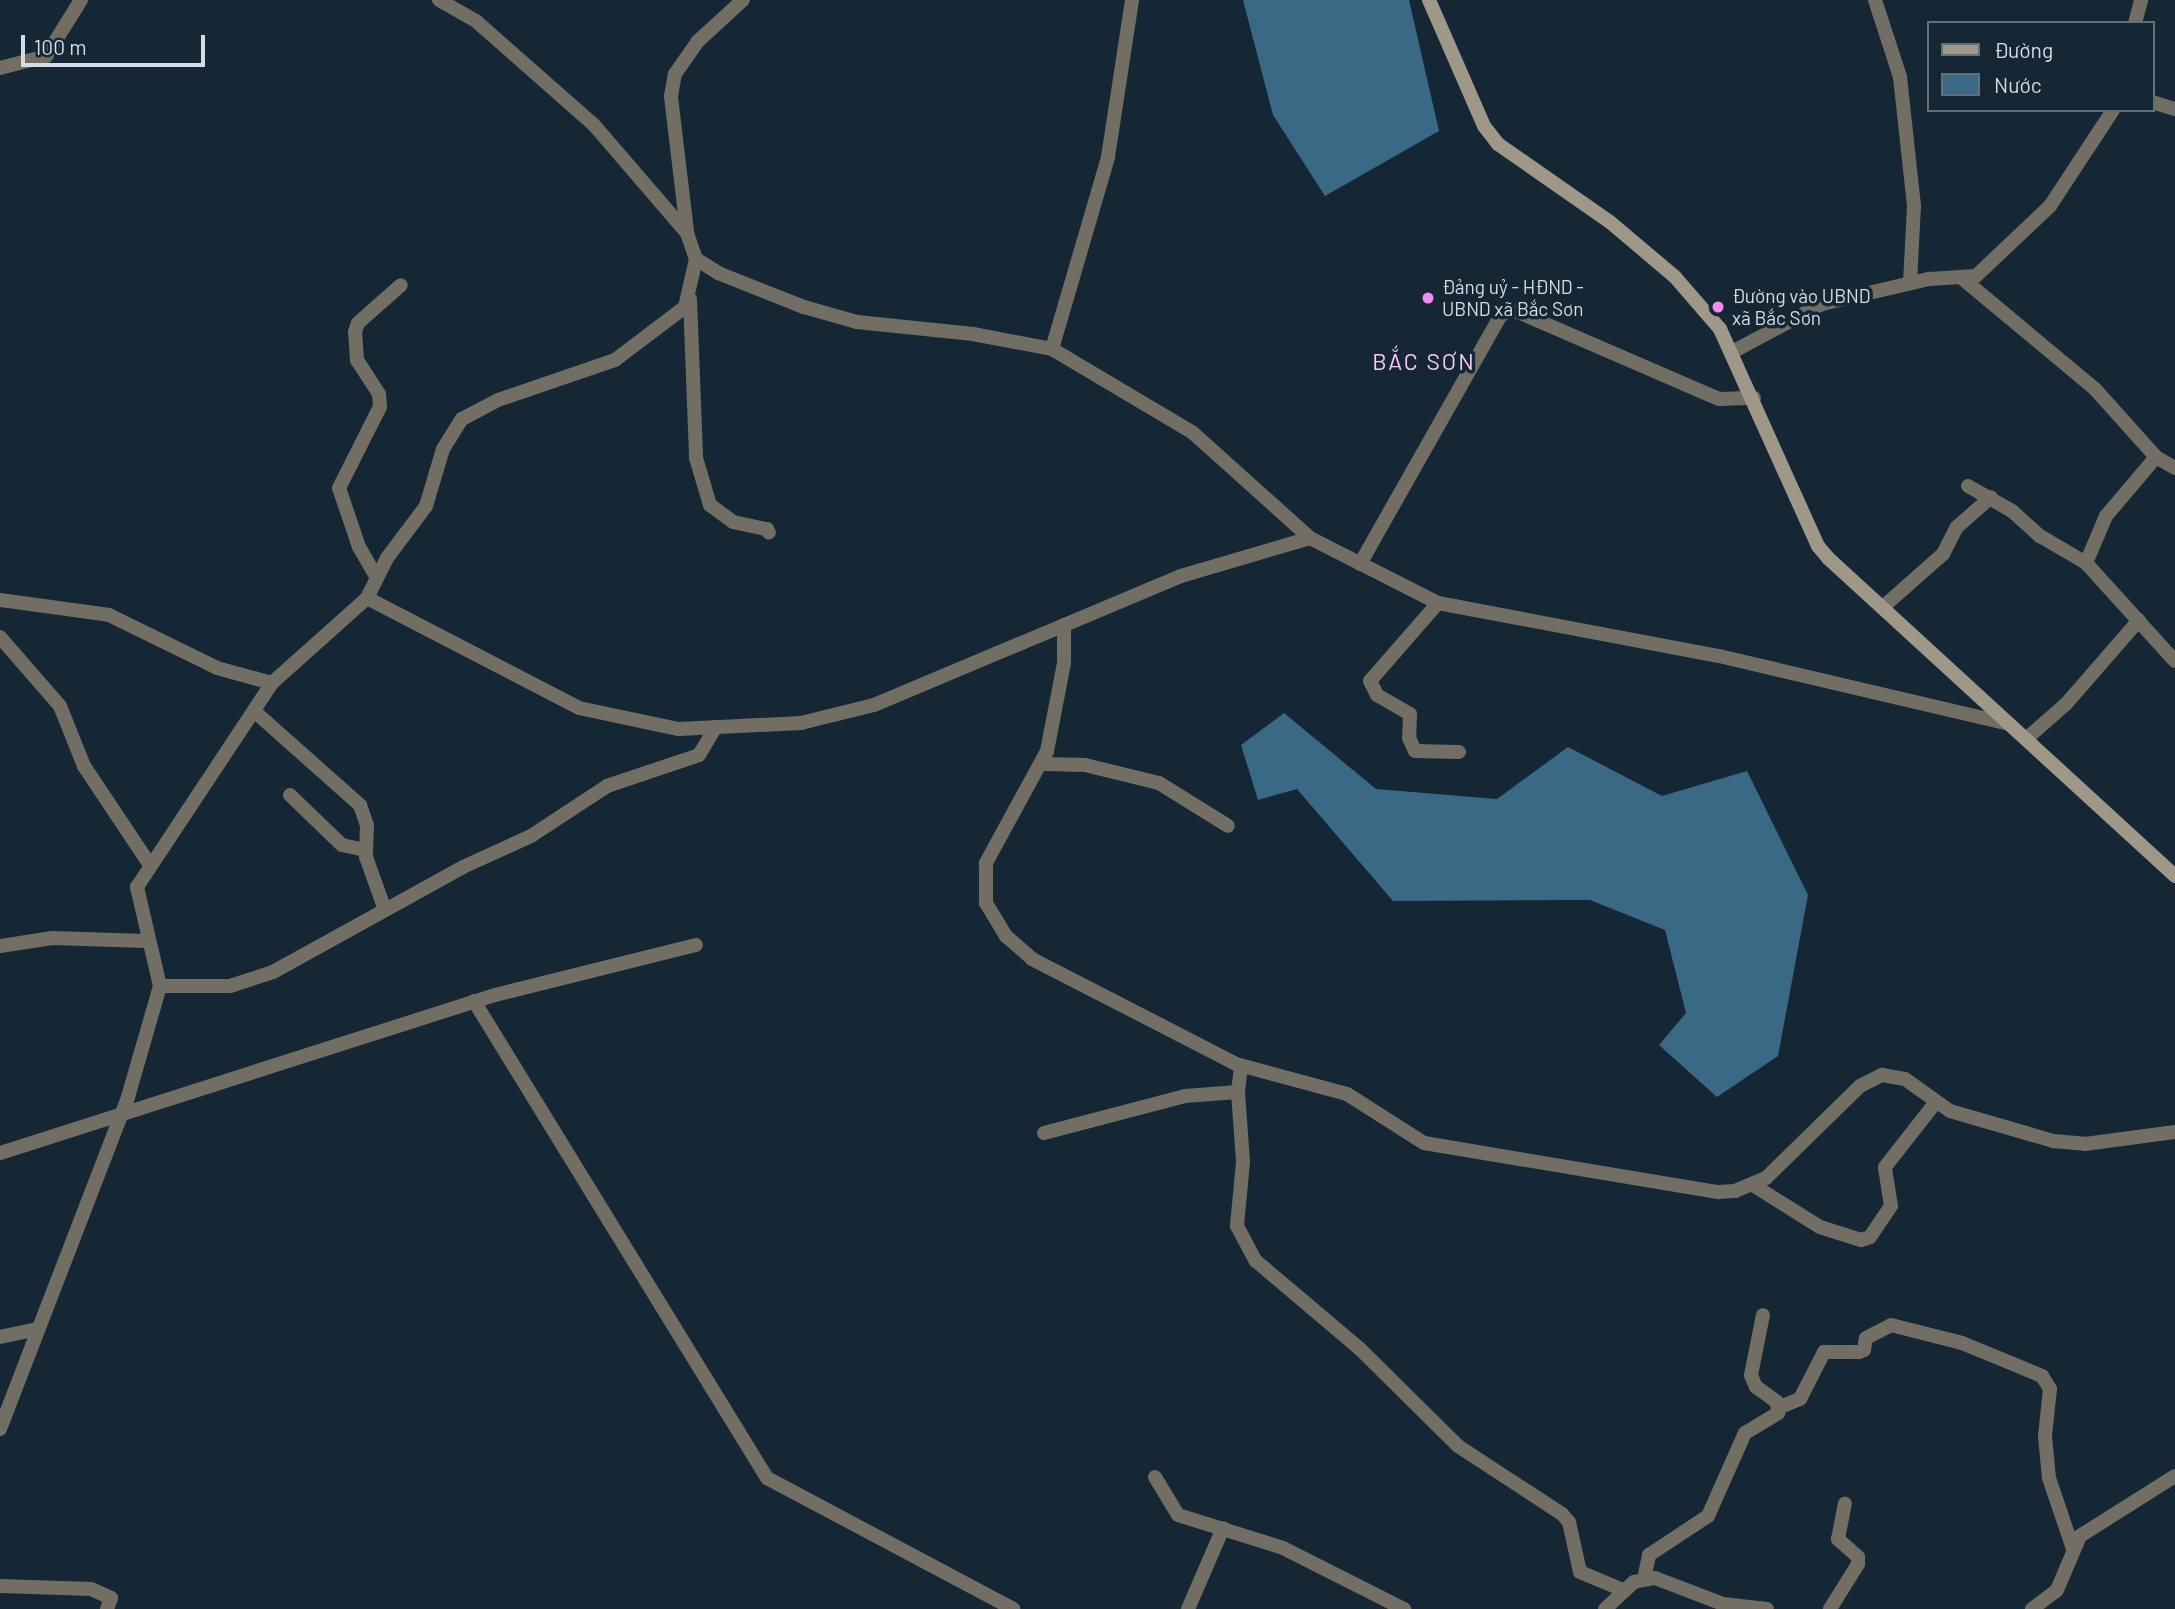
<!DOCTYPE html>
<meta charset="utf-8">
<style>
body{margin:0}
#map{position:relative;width:2175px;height:1609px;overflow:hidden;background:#152734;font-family:Barlow,sans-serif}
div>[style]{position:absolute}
.water>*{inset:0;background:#396984}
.street>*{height:14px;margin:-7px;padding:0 7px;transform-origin:7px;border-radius:7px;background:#726e64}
.secondary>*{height:14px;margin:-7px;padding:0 7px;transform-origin:7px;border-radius:7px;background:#9f9788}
.dots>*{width:19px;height:19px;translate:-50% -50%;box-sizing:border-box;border:4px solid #152734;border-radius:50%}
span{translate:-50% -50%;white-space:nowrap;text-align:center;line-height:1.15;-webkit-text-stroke:7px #152734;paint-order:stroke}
.poi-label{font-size:19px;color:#d2dde6}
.left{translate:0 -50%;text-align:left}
.quarter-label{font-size:23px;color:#f8c8f6;letter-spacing:2px}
.legend{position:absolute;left:1927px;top:21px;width:228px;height:91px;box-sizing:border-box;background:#152734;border:2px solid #61707b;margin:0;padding:9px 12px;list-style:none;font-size:21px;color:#d2dde6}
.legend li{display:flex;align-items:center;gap:14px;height:35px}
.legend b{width:35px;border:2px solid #61707b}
.scale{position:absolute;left:21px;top:35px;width:184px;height:32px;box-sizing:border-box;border:4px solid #d2dde6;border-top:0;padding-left:9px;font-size:21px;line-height:24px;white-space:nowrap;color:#d2dde6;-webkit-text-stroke:5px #152734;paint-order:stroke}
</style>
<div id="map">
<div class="water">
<i style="clip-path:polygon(1243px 0,1409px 0,1439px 131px,1325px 196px,1273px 115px)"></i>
<i style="clip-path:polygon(1284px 713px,1376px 789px,1497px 799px,1568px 747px,1662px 796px,1747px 771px,1808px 895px,1778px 1056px,1717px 1097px,1659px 1045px,1686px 1013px,1665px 930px,1590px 900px,1393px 901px,1297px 789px,1258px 800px,1241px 745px)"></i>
</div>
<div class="street">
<i style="left:439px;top:0;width:43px;rotate:29.6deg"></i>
<i style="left:476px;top:21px;width:157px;rotate:41.4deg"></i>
<i style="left:594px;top:125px;width:143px;rotate:49.3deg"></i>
<i style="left:687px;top:233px;width:28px;rotate:71deg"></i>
<i style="left:696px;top:259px;width:26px;rotate:32deg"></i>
<i style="left:718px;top:273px;width:92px;rotate:21.6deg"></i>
<i style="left:804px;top:307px;width:55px;rotate:15.8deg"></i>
<i style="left:857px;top:322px;width:117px;rotate:5.9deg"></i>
<i style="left:973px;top:334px;width:80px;rotate:10.8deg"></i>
<i style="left:1052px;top:349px;width:163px;rotate:30.7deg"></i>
<i style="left:1192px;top:432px;width:159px;rotate:41.9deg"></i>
<i style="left:1310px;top:538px;width:144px;rotate:26.9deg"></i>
<i style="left:1438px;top:603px;width:286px;rotate:10.7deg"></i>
<i style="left:1719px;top:656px;width:298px;rotate:13.2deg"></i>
<i style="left:1875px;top:0;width:81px;rotate:72deg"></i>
<i style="left:1900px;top:77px;width:130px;rotate:83.8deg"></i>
<i style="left:1914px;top:206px;width:77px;rotate:93deg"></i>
<i style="left:2135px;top:23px;width:24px;rotate:-75deg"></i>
<i style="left:0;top:68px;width:48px;rotate:-14.6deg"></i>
<i style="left:46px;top:56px;width:66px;rotate:-58deg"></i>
<i style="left:2152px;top:102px;width:24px;rotate:17deg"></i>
<i style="left:687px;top:231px;width:136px;rotate:-96.8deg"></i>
<i style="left:671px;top:96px;width:22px;rotate:-80deg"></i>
<i style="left:675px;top:74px;width:39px;rotate:-55deg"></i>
<i style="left:697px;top:42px;width:62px;rotate:-42.4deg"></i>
<i style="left:1963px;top:279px;width:172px;rotate:39.8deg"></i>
<i style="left:2095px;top:389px;width:91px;rotate:48.1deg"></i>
<i style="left:2156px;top:457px;width:22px;rotate:30deg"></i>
<i style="left:690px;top:299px;width:159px;rotate:87.8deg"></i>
<i style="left:696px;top:458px;width:49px;rotate:73.4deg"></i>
<i style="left:710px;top:505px;width:29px;rotate:36deg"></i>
<i style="left:733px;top:522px;width:35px;rotate:12deg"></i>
<i style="left:767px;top:529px;width:4px;rotate:63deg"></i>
<i style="left:1052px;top:349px;width:200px;rotate:-73.7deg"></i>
<i style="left:1108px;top:157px;width:159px;rotate:-81.3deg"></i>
<i style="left:1734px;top:351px;width:100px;rotate:-28.1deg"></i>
<i style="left:1822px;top:304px;width:110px;rotate:-13.2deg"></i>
<i style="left:1929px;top:279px;width:47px;rotate:-3.7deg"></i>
<i style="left:1976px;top:276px;width:102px;rotate:-43.4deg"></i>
<i style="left:2050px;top:206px;width:115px;rotate:-56.7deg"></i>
<i style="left:1968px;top:486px;width:51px;rotate:29.6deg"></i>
<i style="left:2012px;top:511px;width:38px;rotate:42deg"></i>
<i style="left:2040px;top:536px;width:53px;rotate:30.4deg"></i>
<i style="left:2086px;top:563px;width:132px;rotate:47.8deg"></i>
<i style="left:2086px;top:563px;width:51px;rotate:-66.9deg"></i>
<i style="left:2106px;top:516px;width:77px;rotate:-49.7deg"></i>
<i style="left:1360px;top:564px;width:286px;rotate:-60.5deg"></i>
<i style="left:1501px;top:315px;width:8px;rotate:-23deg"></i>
<i style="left:1508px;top:312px;width:10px"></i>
<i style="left:1518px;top:312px;width:219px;rotate:23.4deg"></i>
<i style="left:1719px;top:399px;width:35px;rotate:-2deg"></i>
<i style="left:377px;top:578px;width:36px;rotate:-120deg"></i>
<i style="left:359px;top:547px;width:62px;rotate:-108.7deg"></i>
<i style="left:339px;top:488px;width:91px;rotate:-63.2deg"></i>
<i style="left:380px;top:407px;width:13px;rotate:-94deg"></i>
<i style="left:379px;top:394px;width:40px;rotate:-122.9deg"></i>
<i style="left:357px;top:360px;width:28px;rotate:-94deg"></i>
<i style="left:355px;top:332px;width:9px;rotate:-72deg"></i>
<i style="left:358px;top:323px;width:57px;rotate:-41.5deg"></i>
<i style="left:367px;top:598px;width:45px;rotate:-63.4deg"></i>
<i style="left:387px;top:558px;width:65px;rotate:-53.1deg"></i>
<i style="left:426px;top:506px;width:59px;rotate:-73.4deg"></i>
<i style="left:443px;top:449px;width:36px;rotate:-58deg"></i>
<i style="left:462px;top:419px;width:41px;rotate:-27.8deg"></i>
<i style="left:498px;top:400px;width:124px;rotate:-18.9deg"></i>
<i style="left:615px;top:360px;width:88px;rotate:-37.1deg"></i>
<i style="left:685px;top:307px;width:49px;rotate:-77.1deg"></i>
<i style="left:0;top:600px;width:110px;rotate:7.8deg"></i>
<i style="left:109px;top:615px;width:120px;rotate:26.1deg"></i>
<i style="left:217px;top:668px;width:57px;rotate:15.3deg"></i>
<i style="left:1438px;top:603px;width:103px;rotate:131.1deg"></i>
<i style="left:1370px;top:681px;width:16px;rotate:63deg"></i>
<i style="left:1377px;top:695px;width:38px;rotate:30deg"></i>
<i style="left:1410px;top:714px;width:24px;rotate:92deg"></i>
<i style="left:1409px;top:738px;width:14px;rotate:65deg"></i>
<i style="left:1415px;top:751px;width:44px;rotate:1.3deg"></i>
<i style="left:1883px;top:607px;width:80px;rotate:-41.5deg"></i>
<i style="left:1943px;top:554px;width:30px;rotate:-63deg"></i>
<i style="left:1957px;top:527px;width:45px;rotate:-41.4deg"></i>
<i style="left:1064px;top:625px;width:38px;rotate:90deg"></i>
<i style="left:1064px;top:663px;width:90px;rotate:100.9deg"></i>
<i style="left:1047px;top:751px;width:128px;rotate:118.6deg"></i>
<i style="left:986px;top:863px;width:40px;rotate:90deg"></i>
<i style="left:986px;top:903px;width:39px;rotate:59deg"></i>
<i style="left:1006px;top:936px;width:35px;rotate:41deg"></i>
<i style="left:1032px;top:959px;width:229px;rotate:27.2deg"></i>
<i style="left:1236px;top:1064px;width:115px;rotate:15.1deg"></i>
<i style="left:1347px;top:1094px;width:91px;rotate:32.5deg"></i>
<i style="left:1424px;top:1143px;width:298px;rotate:9.5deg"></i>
<i style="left:1718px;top:1192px;width:17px;rotate:-3deg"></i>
<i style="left:1735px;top:1191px;width:34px;rotate:-23deg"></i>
<i style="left:1766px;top:1178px;width:132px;rotate:-44.4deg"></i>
<i style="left:1860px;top:1086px;width:25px;rotate:-27deg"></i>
<i style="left:1882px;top:1075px;width:23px;rotate:10deg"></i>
<i style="left:1905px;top:1079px;width:55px;rotate:35.4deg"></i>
<i style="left:1950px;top:1111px;width:107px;rotate:16.2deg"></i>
<i style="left:2053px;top:1141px;width:32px;rotate:5deg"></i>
<i style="left:2085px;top:1144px;width:91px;rotate:-7.6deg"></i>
<i style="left:0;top:637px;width:91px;rotate:49deg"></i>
<i style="left:60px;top:706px;width:65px;rotate:68.2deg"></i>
<i style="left:84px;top:766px;width:119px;rotate:56.3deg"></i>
<i style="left:254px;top:711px;width:142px;rotate:41.6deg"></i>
<i style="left:360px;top:805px;width:21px;rotate:71deg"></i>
<i style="left:367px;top:825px;width:32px;rotate:92deg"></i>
<i style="left:366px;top:857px;width:56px;rotate:70.3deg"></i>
<i style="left:2026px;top:739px;width:53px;rotate:-41.2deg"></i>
<i style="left:2066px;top:704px;width:111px;rotate:-49deg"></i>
<i style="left:1043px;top:764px;width:42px;rotate:1.4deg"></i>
<i style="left:1085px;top:765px;width:76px;rotate:13.7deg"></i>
<i style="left:1159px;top:783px;width:81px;rotate:31.9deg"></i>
<i style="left:290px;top:795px;width:72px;rotate:43.9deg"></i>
<i style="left:342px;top:845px;width:24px;rotate:12deg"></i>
<i style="left:0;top:946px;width:53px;rotate:-8.7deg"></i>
<i style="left:52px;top:938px;width:95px;rotate:1.8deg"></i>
<i style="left:160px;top:986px;width:70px"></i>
<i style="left:230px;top:986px;width:45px;rotate:-18deg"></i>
<i style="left:273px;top:972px;width:217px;rotate:-28.9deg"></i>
<i style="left:463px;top:867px;width:75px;rotate:-24.5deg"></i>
<i style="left:531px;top:836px;width:91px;rotate:-33.3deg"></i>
<i style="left:607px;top:786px;width:97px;rotate:-18.6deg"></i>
<i style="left:699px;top:755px;width:33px;rotate:-59deg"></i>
<i style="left:474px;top:1001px;width:560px;rotate:58.44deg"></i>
<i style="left:767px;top:1478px;width:279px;rotate:28deg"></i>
<i style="left:1241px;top:1067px;width:25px;rotate:97deg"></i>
<i style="left:1238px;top:1092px;width:70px;rotate:85.9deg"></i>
<i style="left:1243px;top:1162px;width:64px;rotate:95.4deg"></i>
<i style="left:1237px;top:1226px;width:40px;rotate:62deg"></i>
<i style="left:1256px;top:1261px;width:136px;rotate:40.2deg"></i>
<i style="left:1360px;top:1349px;width:138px;rotate:44.7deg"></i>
<i style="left:1458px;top:1446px;width:124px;rotate:33.2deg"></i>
<i style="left:1562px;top:1514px;width:11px;rotate:49deg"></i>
<i style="left:1569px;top:1522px;width:51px;rotate:77.6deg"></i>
<i style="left:1580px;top:1572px;width:47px;rotate:22.7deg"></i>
<i style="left:1044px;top:1133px;width:146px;rotate:-14.7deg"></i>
<i style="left:1185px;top:1096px;width:53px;rotate:-4.3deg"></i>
<i style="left:0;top:1153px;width:520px;rotate:-17.7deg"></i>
<i style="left:495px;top:995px;width:207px;rotate:-14deg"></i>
<i style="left:1753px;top:1185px;width:79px;rotate:32.1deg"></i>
<i style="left:1820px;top:1227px;width:43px;rotate:17.6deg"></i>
<i style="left:1861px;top:1240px;width:9px;rotate:-18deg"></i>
<i style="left:1870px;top:1237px;width:37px;rotate:-56deg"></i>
<i style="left:1891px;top:1206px;width:39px;rotate:-99deg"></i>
<i style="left:1885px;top:1167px;width:83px;rotate:-51.9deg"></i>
<i style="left:0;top:1337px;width:38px;rotate:-12deg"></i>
<i style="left:1780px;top:1407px;width:22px;rotate:-22deg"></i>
<i style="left:1800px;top:1399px;width:53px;rotate:-62.9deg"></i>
<i style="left:1824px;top:1352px;width:35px"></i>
<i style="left:1859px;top:1352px;width:5px;rotate:-22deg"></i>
<i style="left:1864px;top:1350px;width:12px;rotate:-81deg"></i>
<i style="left:1866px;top:1338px;width:28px;rotate:-27deg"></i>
<i style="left:1891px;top:1325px;width:73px;rotate:14.2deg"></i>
<i style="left:1962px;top:1343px;width:87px;rotate:22.4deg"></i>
<i style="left:2042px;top:1376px;width:15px;rotate:58deg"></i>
<i style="left:2050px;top:1389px;width:47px;rotate:96.1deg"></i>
<i style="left:2045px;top:1436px;width:42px;rotate:84.6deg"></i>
<i style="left:2049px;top:1478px;width:75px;rotate:71.3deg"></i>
<i style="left:0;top:1429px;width:356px;rotate:-68.9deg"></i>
<i style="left:128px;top:1097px;width:116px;rotate:-73.9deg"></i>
<i style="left:160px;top:986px;width:102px;rotate:-103.1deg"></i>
<i style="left:137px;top:887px;width:245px;rotate:-56.5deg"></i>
<i style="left:272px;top:683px;width:127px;rotate:-41.8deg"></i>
<i style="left:367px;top:598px;width:239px;rotate:27.4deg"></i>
<i style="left:579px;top:708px;width:102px;rotate:11.9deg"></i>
<i style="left:679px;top:729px;width:122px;rotate:-2.8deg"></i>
<i style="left:801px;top:723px;width:75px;rotate:-13.9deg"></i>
<i style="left:874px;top:705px;width:333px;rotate:-22.8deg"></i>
<i style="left:1181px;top:576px;width:134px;rotate:-16.4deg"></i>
<i style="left:1155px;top:1477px;width:44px;rotate:58.8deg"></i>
<i style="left:1178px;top:1515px;width:110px;rotate:17.4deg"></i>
<i style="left:1283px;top:1548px;width:136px;rotate:26.8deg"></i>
<i style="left:1644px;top:1579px;width:25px;rotate:-78deg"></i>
<i style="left:1649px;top:1555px;width:71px;rotate:-33.5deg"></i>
<i style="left:1708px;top:1516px;width:91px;rotate:-66deg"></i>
<i style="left:1745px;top:1433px;width:39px;rotate:-31deg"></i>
<i style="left:1778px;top:1413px;width:11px;rotate:-95deg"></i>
<i style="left:1777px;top:1402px;width:26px;rotate:-144deg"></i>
<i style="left:1756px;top:1387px;width:13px;rotate:-113deg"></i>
<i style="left:1751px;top:1375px;width:61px;rotate:-78.7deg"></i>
<i style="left:0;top:1586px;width:91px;rotate:1.9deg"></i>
<i style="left:91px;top:1589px;width:22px;rotate:24deg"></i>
<i style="left:111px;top:1598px;width:12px;rotate:110deg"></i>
<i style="left:1188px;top:1609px;width:88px;rotate:-66.6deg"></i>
<i style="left:1605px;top:1609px;width:40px;rotate:-43deg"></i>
<i style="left:1634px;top:1582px;width:21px;rotate:-11deg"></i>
<i style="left:1655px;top:1578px;width:73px;rotate:20.9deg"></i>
<i style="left:1723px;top:1604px;width:44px;rotate:6.5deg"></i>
<i style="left:1830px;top:1609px;width:53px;rotate:-58.1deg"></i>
<i style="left:1858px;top:1564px;width:7px;rotate:-90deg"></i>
<i style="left:1858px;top:1557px;width:27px;rotate:-138deg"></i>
<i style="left:1838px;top:1539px;width:36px;rotate:-79deg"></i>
<i style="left:2032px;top:1609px;width:31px;rotate:-37deg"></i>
<i style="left:2057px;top:1590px;width:59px;rotate:-66.9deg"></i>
<i style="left:2080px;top:1536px;width:112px;rotate:-32.3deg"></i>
</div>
<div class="secondary">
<i style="left:1429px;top:0;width:137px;rotate:66.4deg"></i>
<i style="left:1484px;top:126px;width:23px;rotate:52deg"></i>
<i style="left:1498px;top:144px;width:136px;rotate:34.9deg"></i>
<i style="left:1610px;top:222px;width:85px;rotate:40.2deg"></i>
<i style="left:1675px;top:277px;width:69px;rotate:49.1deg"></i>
<i style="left:1720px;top:329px;width:238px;rotate:65.7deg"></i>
<i style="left:1818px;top:546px;width:16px;rotate:50deg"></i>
<i style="left:1828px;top:558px;width:471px;rotate:42.5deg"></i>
</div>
<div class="dots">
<i style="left:1428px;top:298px;background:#f38af1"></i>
<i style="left:1718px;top:307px;background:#f38af1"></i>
</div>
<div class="poi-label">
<span class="left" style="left:1442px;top:298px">Đảng uỷ - HĐND -<br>UBND xã Bắc Sơn</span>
<span class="left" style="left:1732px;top:307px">Đường vào UBND<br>xã Bắc Sơn</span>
</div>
<div class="quarter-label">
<span style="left:1424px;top:361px">BẮC SƠN</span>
</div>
<ul class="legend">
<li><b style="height:9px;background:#9f9788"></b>Đường</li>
<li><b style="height:19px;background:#396984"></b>Nước</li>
</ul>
<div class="scale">100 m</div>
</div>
